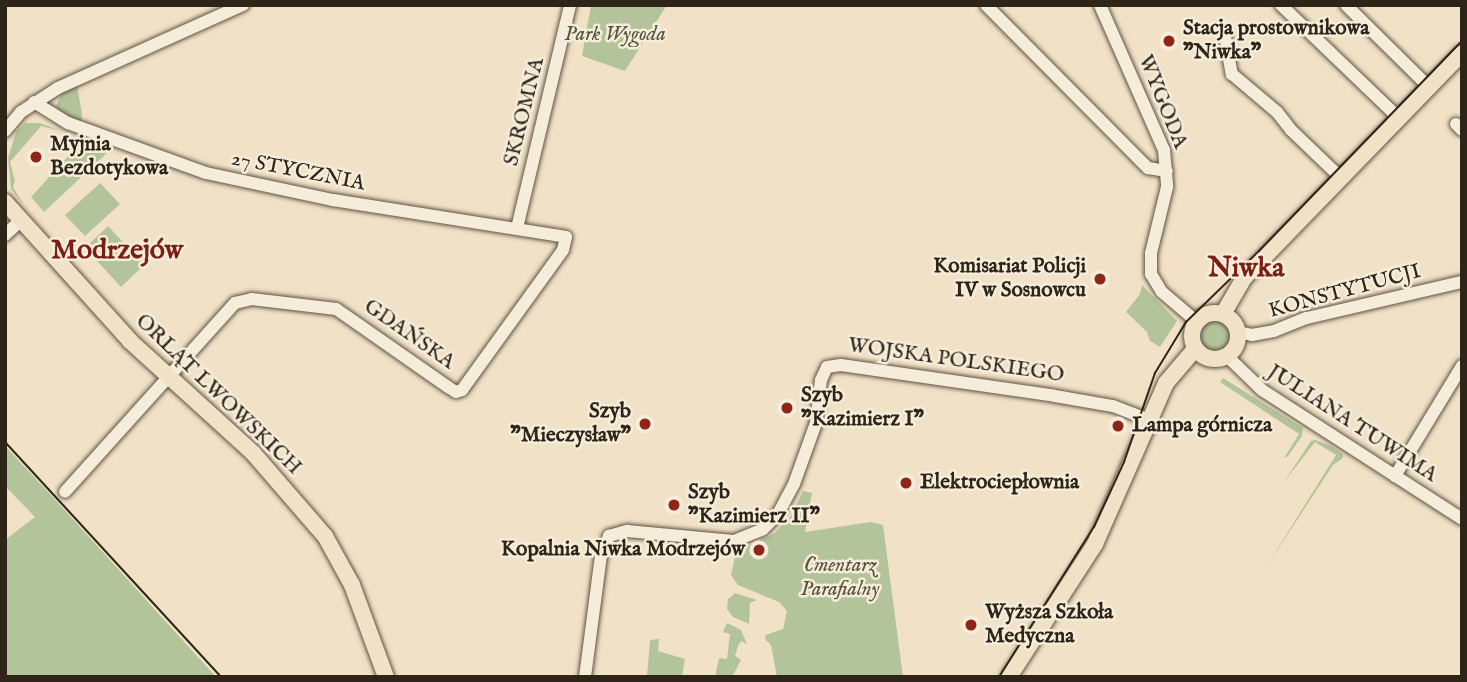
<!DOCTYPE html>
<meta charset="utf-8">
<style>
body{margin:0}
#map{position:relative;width:1467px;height:682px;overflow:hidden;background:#f1e1c6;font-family:"IM FELL English",serif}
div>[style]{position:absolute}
.green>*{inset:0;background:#b3c49a}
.round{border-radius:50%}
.roads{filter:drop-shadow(0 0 2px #5f5344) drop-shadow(0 0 2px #5f5344)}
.minor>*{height:12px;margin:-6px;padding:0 6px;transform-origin:6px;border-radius:6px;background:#f6ecda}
.major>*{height:16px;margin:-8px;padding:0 8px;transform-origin:8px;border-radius:8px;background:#f1e1c6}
.major>.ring{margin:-8px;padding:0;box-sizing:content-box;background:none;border:16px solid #f1e1c6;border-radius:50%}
.tram>*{height:2px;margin:-1px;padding:0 1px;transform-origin:1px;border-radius:1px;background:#2e2418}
.dots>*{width:19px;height:19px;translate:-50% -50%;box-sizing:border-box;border:4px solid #f6ecda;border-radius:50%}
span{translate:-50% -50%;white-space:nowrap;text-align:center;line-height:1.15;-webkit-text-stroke:5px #f6ecda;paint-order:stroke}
.poi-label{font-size:21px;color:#2e2418;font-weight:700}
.left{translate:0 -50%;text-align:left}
.right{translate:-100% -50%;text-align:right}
.park-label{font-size:21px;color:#56543f;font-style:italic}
.street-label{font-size:21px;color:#2e2418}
.district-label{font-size:28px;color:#7a1f14;font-weight:700}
.frame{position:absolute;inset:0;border:7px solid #2e2418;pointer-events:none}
</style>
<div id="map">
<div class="green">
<i style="clip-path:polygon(591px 5px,667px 5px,625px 71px,582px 56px)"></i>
<i style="clip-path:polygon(77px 85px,82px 114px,81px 124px,62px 115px,56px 106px,62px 93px)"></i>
<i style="clip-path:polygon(25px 123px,40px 123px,61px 131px,41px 126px,10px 162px,15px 181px,13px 187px,23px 204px,11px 189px,8px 158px,16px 132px)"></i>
<i style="clip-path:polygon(83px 140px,110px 150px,44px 212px,31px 197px)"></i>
<i style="clip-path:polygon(100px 183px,120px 204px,85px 236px,65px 215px)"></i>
<i style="clip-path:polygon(108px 226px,144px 265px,121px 287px,85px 248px)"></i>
<i style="clip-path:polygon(1142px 285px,1177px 321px,1160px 347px,1150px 341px,1147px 332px,1126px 312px,1140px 294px)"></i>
<i class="round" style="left:1198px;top:320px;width:32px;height:32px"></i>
<i style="clip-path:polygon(1223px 378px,1303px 428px,1302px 436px,1288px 456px,1284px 458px,1299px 434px,1220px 382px)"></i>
<i style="clip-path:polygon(1315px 440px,1331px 446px,1343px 454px,1343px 458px,1333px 465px,1265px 569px,1336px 455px,1315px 442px,1284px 482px,1311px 441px)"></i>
<i style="clip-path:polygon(5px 446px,51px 495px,216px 677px,5px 677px,5px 540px,35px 517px,5px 486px)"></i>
<i style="clip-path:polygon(803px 491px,812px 493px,805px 532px,871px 522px,883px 525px,903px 677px,777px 677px,771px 645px,765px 639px,766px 635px,783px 629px,787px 611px,779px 602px,738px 585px,731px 575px,736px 552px,775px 533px,791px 516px)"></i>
<i style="clip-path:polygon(735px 593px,757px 600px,750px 603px,749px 624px,733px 617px,727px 609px,728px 599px)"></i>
<i style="clip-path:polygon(727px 623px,741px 630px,747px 644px,741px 641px,738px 646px,735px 656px,741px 660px,732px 677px,715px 677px,719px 658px,727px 659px,730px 634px,723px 632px)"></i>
<i style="clip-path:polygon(659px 639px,658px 651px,685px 659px,682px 677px,647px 677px,650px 640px)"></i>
</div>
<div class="roads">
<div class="minor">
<i style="left:986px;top:5px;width:230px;rotate:45.2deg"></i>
<i style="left:1148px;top:168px;width:19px;rotate:9deg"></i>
<i style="left:1100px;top:5px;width:158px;rotate:66.2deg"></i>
<i style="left:1164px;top:150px;width:37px;rotate:85deg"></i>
<i style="left:1167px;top:187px;width:68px;rotate:103.6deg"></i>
<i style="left:1151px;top:253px;width:21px;rotate:90deg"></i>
<i style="left:1151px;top:274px;width:21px;rotate:59deg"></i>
<i style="left:1162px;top:292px;width:45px;rotate:40.5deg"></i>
<i style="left:1281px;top:5px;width:163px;rotate:43.8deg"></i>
<i style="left:1346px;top:5px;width:117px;rotate:44.7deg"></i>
<i style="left:1225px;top:36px;width:39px;rotate:80deg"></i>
<i style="left:1232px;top:74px;width:59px;rotate:40.2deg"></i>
<i style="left:1277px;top:112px;width:23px;rotate:52deg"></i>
<i style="left:1291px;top:130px;width:69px;rotate:43.8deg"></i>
<i style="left:34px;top:102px;width:40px;rotate:32deg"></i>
<i style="left:68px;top:123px;width:147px;rotate:19.9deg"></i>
<i style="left:206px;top:173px;width:130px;rotate:12deg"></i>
<i style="left:333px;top:200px;width:236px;rotate:9deg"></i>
<i style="left:566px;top:237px;width:13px;rotate:103deg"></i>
<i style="left:563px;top:250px;width:173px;rotate:125.8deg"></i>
<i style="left:462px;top:390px;width:6px;rotate:162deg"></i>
<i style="left:456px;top:392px;width:9px;rotate:-148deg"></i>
<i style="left:448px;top:387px;width:136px;rotate:-145.1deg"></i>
<i style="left:336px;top:309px;width:85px;rotate:-173.2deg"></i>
<i style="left:252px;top:299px;width:17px;rotate:167deg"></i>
<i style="left:235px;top:303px;width:254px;rotate:132deg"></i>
<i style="left:1456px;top:124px;width:8px;rotate:45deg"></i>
<i style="left:5px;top:131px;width:25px;rotate:-50deg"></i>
<i style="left:21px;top:112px;width:44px;rotate:-33deg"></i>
<i style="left:58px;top:88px;width:203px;rotate:-24.2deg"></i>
<i style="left:517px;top:228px;width:229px;rotate:-76.6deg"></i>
<i style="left:5px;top:235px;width:22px;rotate:-43deg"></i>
<i style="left:1238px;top:332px;width:14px;rotate:12deg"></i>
<i style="left:1252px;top:335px;width:22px;rotate:-10deg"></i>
<i style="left:1274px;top:331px;width:35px;rotate:-22deg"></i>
<i style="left:1307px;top:318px;width:159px;rotate:-13.1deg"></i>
<i style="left:1227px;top:356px;width:49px;rotate:44.2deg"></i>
<i style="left:1262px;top:390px;width:238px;rotate:32.8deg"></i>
<i style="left:1395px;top:476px;width:129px;rotate:-58.7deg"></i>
<i style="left:585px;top:677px;width:122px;rotate:-82.5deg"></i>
<i style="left:601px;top:556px;width:22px;rotate:-68deg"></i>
<i style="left:609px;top:536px;width:19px;rotate:-16deg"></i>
<i style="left:627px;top:531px;width:107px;rotate:5.3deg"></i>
<i style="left:734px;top:541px;width:31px;rotate:-22deg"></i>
<i style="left:763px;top:529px;width:21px;rotate:-45deg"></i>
<i style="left:778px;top:514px;width:34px;rotate:-62deg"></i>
<i style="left:794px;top:484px;width:65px;rotate:-70.2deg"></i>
<i style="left:816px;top:423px;width:43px;rotate:-83.4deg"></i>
<i style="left:821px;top:380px;width:14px;rotate:-65deg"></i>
<i style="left:827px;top:367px;width:14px;rotate:-8deg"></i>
<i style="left:841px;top:365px;width:216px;rotate:8.2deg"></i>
<i style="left:1055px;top:396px;width:59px;rotate:9.8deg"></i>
<i style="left:1113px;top:406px;width:40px;rotate:21deg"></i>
</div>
<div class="major">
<i style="left:5px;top:202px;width:187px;rotate:48deg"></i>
<i style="left:130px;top:341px;width:166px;rotate:42.3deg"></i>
<i style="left:253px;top:453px;width:110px;rotate:49.1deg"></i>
<i style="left:325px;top:536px;width:56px;rotate:61.1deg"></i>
<i style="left:352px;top:585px;width:98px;rotate:69.7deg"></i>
<i class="ring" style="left:1192px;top:313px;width:30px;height:30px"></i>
<i style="left:1223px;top:314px;width:42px;rotate:-59.7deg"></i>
<i style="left:1244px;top:278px;width:313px;rotate:-45.9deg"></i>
<i style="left:1009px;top:677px;width:158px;rotate:-57.1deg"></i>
<i style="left:1095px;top:544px;width:176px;rotate:-66.2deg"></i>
<i style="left:1166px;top:383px;width:45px;rotate:-49.5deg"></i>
</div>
</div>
<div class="tram">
<i style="left:5px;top:442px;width:319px;rotate:47.4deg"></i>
<i style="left:999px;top:677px;width:178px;rotate:-57.7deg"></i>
<i style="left:1094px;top:527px;width:72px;rotate:-65.2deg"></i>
<i style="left:1124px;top:462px;width:94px;rotate:-70.8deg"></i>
<i style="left:1155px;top:373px;width:60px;rotate:-58.7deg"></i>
<i style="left:1186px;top:322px;width:102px;rotate:-44.2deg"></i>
<i style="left:1259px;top:251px;width:292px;rotate:-46deg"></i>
</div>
<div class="dots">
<i style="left:1169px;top:41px;background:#8f2418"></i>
<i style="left:36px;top:157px;background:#8f2418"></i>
<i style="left:1100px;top:279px;background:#8f2418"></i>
<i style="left:787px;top:408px;background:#8f2418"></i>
<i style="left:645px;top:424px;background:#8f2418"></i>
<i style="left:1118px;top:426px;background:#8f2418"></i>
<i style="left:906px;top:483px;background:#8f2418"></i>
<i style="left:674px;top:505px;background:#8f2418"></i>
<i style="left:759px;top:550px;background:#8f2418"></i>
<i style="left:971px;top:625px;background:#8f2418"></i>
</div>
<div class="poi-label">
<span class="left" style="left:1183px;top:41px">Stacja prostownikowa<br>"Niwka"</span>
<span class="left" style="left:50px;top:157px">Myjnia<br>Bezdotykowa</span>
<span class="right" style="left:1086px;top:279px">Komisariat Policji<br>IV w Sosnowcu</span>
<span class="left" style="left:801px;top:408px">Szyb<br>"Kazimierz I"</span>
<span class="right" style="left:631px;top:424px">Szyb<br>"Mieczysław"</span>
<span class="left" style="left:1132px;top:426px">Lampa górnicza</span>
<span class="left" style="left:920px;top:483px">Elektrociepłownia</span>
<span class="left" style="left:688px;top:505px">Szyb<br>"Kazimierz II"</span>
<span class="right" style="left:745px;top:550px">Kopalnia Niwka Modrzejów</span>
<span class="left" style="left:985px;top:625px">Wyższa Szkoła<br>Medyczna</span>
</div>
<div class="park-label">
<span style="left:615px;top:35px">Park Wygoda</span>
<span style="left:840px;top:578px">Cmentarz<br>Parafialny</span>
</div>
<div class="street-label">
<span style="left:1162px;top:102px;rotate:68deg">WYGODA</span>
<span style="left:525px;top:112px;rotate:-76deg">SKROMNA</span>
<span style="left:298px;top:172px;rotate:11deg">27 STYCZNIA</span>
<span style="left:1345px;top:292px;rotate:-15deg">KONSTYTUCJI</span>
<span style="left:409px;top:335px;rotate:35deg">GDAŃSKA</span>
<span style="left:956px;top:361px;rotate:8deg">WOJSKA POLSKIEGO</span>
<span style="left:218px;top:395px;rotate:44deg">ORLĄT LWOWSKICH</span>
<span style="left:1352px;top:424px;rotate:33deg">JULIANA TUWIMA</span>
</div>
<div class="district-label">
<span style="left:117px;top:251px">Modrzejów</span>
<span style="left:1246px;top:269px">Niwka</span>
</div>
<div class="frame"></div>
</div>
